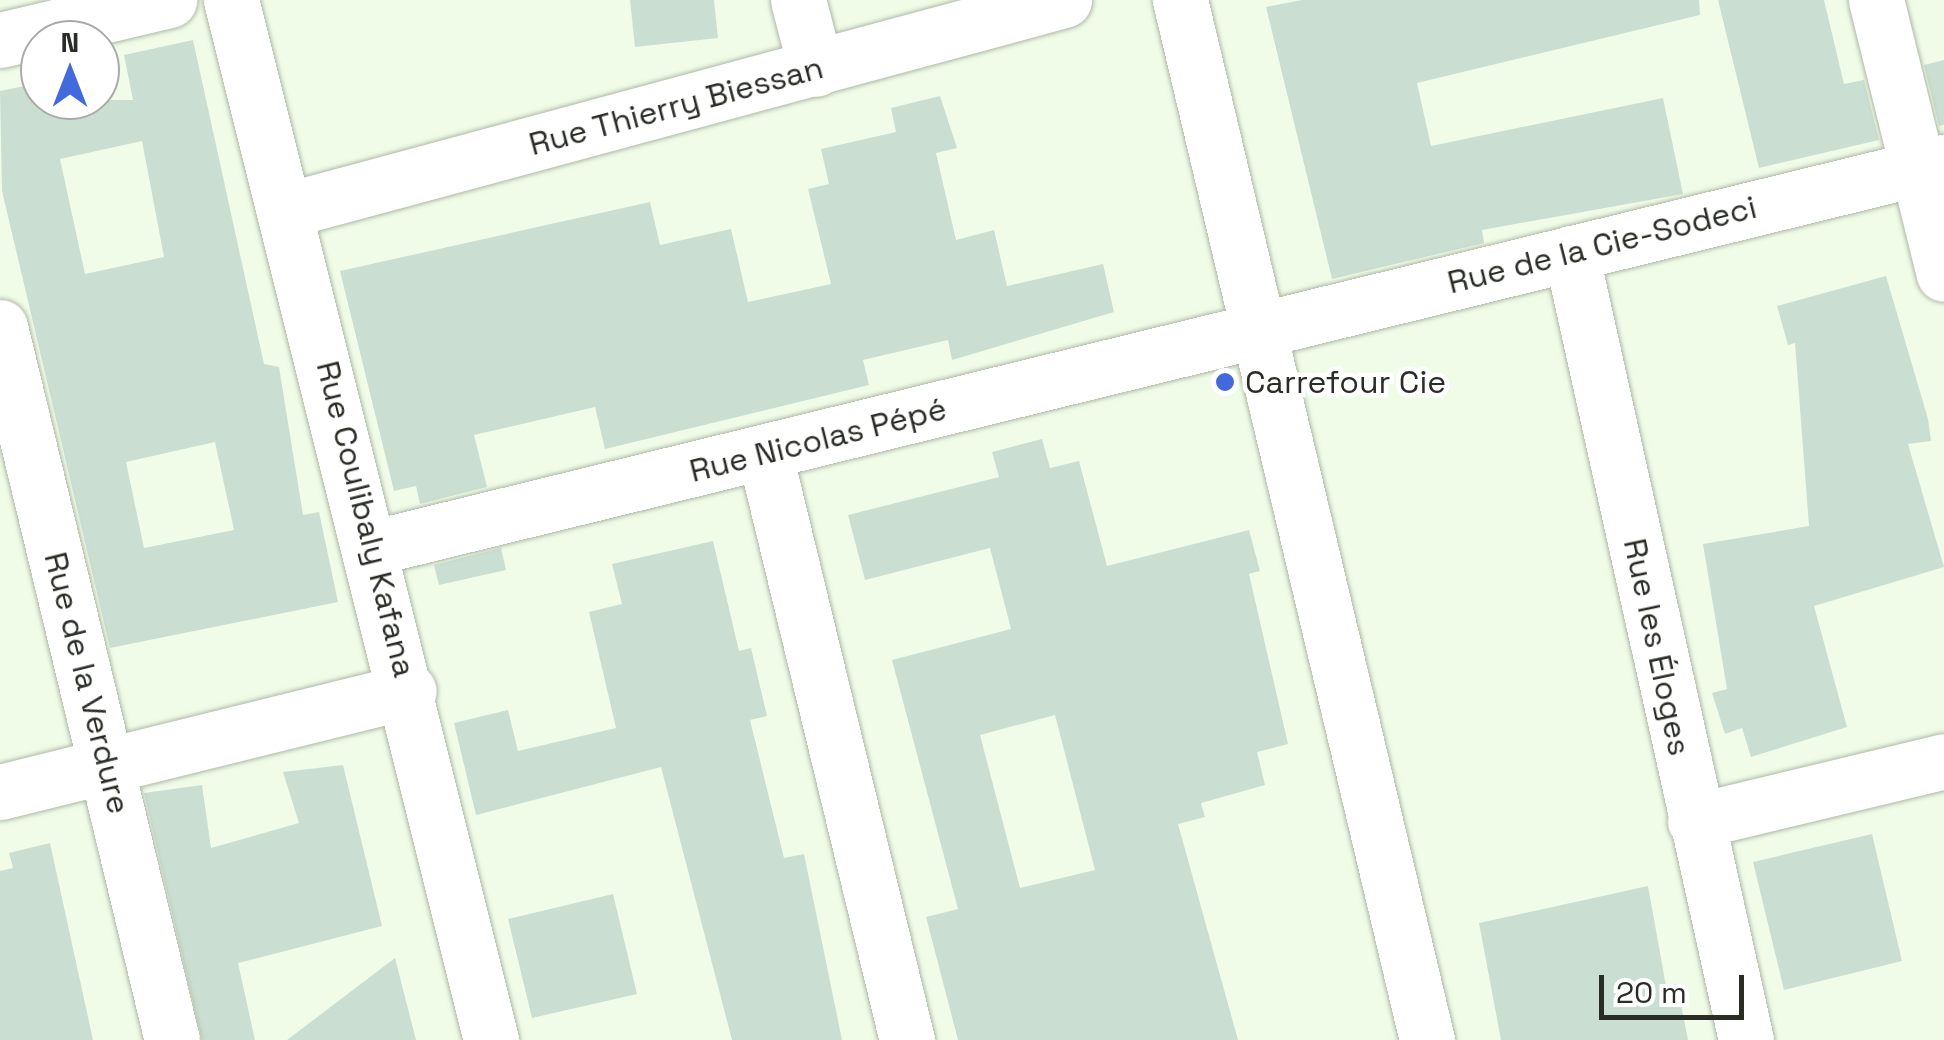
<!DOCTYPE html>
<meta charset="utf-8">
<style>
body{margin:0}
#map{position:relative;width:1944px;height:1040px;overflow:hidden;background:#f0fce8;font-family:"Space Grotesk",sans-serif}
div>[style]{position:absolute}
.building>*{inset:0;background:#cadfd2}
.roads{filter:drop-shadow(0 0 2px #aeb9a6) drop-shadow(0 0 2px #aeb9a6)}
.minor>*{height:55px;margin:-27.5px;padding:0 27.5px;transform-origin:27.5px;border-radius:27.5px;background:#fff}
.dots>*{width:28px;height:28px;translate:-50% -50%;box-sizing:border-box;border:5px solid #fff;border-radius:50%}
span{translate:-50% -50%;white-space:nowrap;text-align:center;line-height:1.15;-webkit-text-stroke:9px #fff;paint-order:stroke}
.street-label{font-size:32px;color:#292d26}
.poi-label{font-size:32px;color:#292d26}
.left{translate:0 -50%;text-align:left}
.north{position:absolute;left:20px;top:20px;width:100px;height:100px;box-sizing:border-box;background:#fff;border:2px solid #a9aba8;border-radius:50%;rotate:0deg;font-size:28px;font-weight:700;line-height:40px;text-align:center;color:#292d26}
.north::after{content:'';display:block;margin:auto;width:35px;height:45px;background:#436adc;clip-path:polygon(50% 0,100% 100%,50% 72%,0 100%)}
.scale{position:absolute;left:1599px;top:975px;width:145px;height:45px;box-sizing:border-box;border:5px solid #292d26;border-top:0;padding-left:12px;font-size:30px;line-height:35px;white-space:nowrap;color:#292d26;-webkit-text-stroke:8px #fff;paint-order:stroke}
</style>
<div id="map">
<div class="building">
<i style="clip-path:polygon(630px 0,714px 0,718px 38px,635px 47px)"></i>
<i style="clip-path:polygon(1302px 0,1699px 0,1700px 15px,1417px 83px,1431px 146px,1663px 98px,1683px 194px,1482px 230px,1484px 243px,1332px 279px,1266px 7px)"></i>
<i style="clip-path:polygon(1718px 0,1824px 0,1844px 84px,1864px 80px,1879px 140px,1759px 168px)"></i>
<i style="clip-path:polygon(evenodd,193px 40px,264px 364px,279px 367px,303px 515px,319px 512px,338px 602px,110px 648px,2px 191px,0 91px,40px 83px,40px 100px,133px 100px,124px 55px,193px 40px,142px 141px,164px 257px,85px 274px,60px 159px,142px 141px,193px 40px,215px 442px,234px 530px,144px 548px,126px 462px,215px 442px)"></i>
<i style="clip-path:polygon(1944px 60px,1944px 125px,1939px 126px,1924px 65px)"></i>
<i style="clip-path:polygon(940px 96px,957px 148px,936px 153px,956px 240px,994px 230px,1007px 286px,1103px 264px,1114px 312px,952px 360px,948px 340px,863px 360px,869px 385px,605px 449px,595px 407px,474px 435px,487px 487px,420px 504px,416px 486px,394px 491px,340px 271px,650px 202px,660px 245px,731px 229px,748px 302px,831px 284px,808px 189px,829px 184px,821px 149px,896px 132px,891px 108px)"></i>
<i style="clip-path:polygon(1886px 276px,1928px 419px,1931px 441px,1908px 444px,1944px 567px,1814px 606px,1847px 727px,1751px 757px,1742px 728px,1725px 734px,1712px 693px,1727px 689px,1703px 544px,1809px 526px,1795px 343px,1788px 345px,1777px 306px)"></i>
<i style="clip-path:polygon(evenodd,1042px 439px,1050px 468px,1079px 461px,1107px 566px,1249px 530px,1260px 571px,1249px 574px,1288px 744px,1257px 752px,1265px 785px,1201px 803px,1205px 817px,1178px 824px,1238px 1040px,958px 1040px,926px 917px,958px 909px,892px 660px,1011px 629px,990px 548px,865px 580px,848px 515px,999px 477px,992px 452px,1042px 439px,1055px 715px,1095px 870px,1020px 888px,980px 735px,1055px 715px)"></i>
<i style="clip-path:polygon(713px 541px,739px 651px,751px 648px,767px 716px,750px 720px,784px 858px,804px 854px,842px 1040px,732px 1040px,661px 767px,476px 815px,454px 723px,508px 710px,518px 751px,616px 728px,589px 612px,622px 604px,612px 564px)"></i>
<i style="clip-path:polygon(501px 548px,506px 570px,439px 585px,434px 565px)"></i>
<i style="clip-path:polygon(343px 765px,382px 926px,238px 963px,255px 1040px,202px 1040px,144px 793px,202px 785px,211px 848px,299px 823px,283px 772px)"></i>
<i style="clip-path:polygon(1872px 834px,1902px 961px,1784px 990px,1753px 862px)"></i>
<i style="clip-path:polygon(50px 843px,93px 1040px,0 1040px,0 871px,13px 868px,9px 853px)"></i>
<i style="clip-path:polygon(1648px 886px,1666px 986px,1677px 984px,1688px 1040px,1501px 1040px,1479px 923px)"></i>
<i style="clip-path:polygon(613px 894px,637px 994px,532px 1018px,508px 919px)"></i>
<i style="clip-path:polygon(395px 958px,416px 1040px,287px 1040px)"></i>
</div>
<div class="roads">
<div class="minor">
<i style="left:231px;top:0;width:1072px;rotate:75.96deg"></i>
<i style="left:798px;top:0;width:71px;rotate:75.4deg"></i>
<i style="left:1180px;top:0;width:1069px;rotate:76.64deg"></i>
<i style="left:1876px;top:0;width:282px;rotate:76.1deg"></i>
<i style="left:0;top:40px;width:174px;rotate:-13.3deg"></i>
<i style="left:287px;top:210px;width:805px;rotate:-15.12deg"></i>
<i style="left:1571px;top:253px;width:806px;rotate:77.46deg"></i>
<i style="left:0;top:327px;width:733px;rotate:76.44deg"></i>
<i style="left:765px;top:455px;width:602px;rotate:76.36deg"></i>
<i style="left:375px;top:547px;width:1616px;rotate:-13.79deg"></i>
<i style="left:0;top:792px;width:421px;rotate:-13.9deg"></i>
<i style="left:1695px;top:821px;width:256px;rotate:-13.5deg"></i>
</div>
</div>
<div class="dots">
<i style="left:1225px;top:382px;background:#436adc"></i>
</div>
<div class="street-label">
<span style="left:676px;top:106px;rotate:-15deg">Rue Thierry Biessan</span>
<span style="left:1602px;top:245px;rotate:-14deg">Rue de la Cie-Sodeci</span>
<span style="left:818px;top:440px;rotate:-14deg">Rue Nicolas Pépé</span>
<span style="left:366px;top:519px;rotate:76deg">Rue Coulibaly Kafana</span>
<span style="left:1657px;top:647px;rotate:78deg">Rue les Éloges</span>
<span style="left:87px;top:683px;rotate:76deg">Rue de la Verdure</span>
</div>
<div class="poi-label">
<span class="left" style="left:1245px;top:382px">Carrefour Cie</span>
</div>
<div class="north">N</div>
<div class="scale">20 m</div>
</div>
